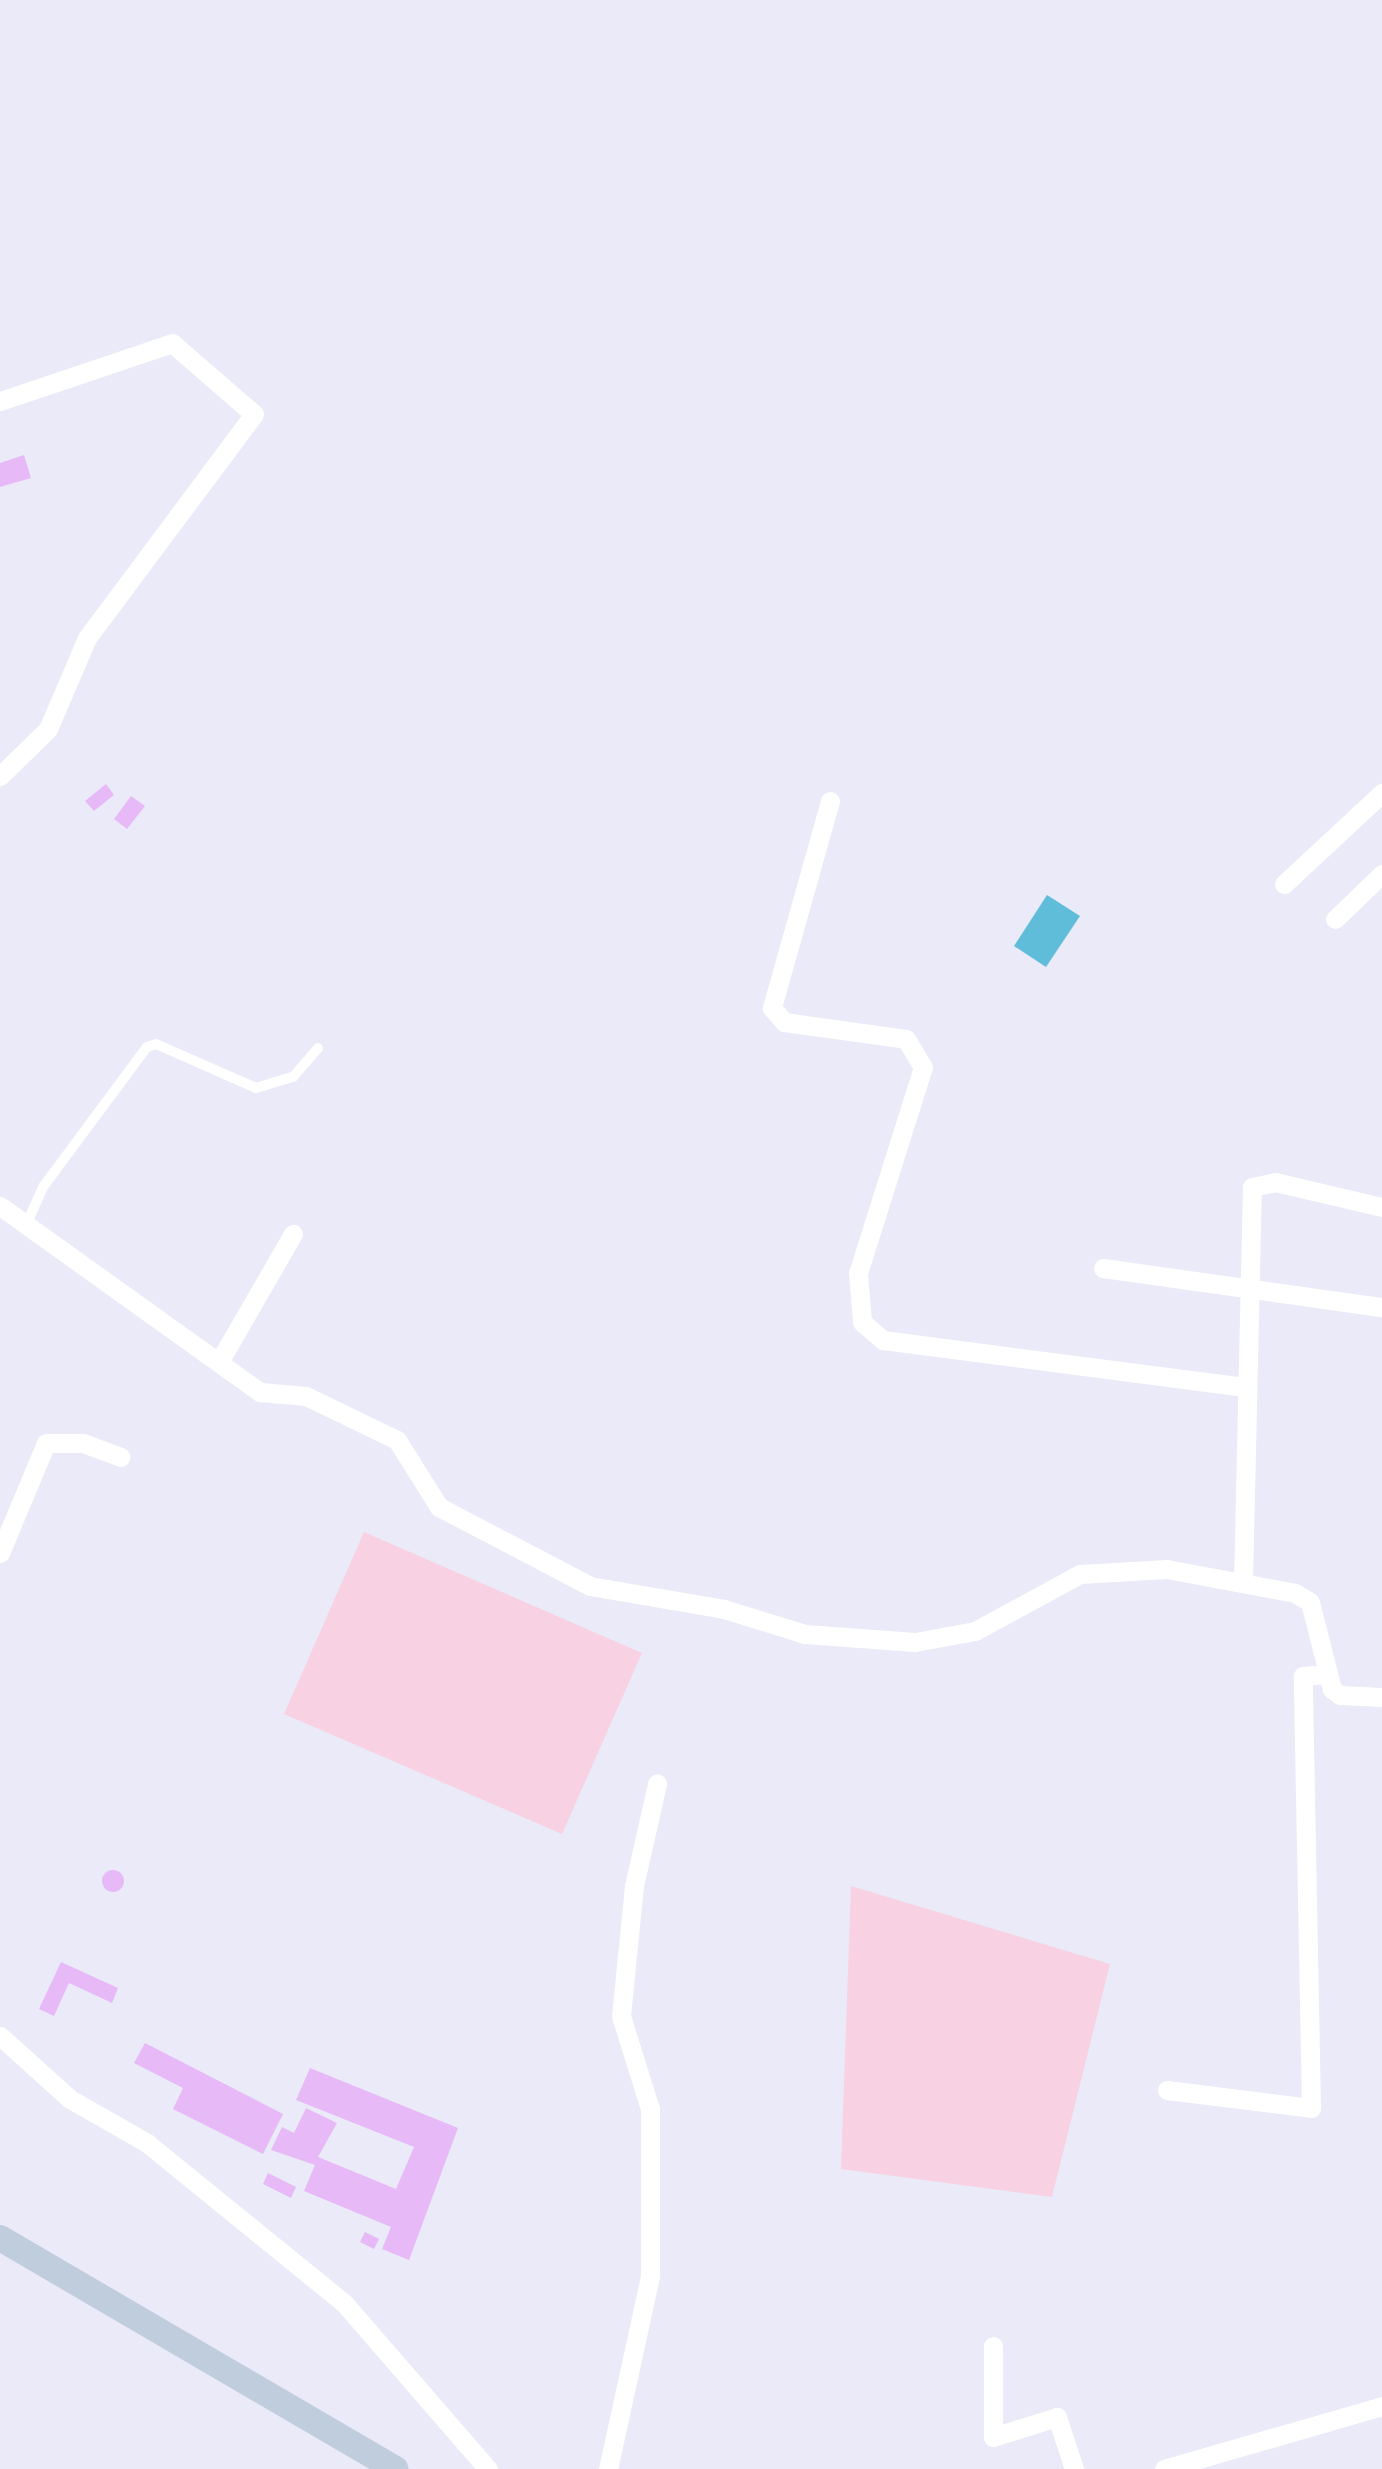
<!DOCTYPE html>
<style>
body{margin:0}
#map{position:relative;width:1382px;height:2469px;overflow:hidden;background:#eaeaf8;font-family:Poppins,sans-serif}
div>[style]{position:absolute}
.green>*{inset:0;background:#f8d2e2}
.water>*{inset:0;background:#5fbdd9}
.building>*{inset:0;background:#e8b9f7}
.round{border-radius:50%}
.service>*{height:10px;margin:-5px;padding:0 5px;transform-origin:5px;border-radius:5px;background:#fff}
.minor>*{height:19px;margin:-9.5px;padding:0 9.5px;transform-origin:9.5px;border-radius:9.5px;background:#fff}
.secondary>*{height:26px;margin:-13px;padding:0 13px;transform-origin:13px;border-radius:13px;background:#c0cddc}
span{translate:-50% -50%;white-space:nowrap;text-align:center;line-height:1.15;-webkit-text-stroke:7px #fff;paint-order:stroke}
</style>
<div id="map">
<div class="green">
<i style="clip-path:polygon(364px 1532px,642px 1653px,562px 1834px,284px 1714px)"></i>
<i style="clip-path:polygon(851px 1886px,1110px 1964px,1052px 2197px,841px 2169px)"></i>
</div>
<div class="water">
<i style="clip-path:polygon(1047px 895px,1080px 916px,1046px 967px,1014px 946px)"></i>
</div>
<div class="building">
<i style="clip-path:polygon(24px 455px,31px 478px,0 487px,0 463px)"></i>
<i style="clip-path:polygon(106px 784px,114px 795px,94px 811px,85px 801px)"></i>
<i style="clip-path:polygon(131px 796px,145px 806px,127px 829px,114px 819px)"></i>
<i class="round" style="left:102px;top:1870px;width:22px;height:22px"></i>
<i style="clip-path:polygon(61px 1962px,118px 1988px,112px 2003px,69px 1983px,54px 2016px,39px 2009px)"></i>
<i style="clip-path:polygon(145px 2043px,283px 2114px,263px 2154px,173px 2109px,183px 2088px,134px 2063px)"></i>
<i style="clip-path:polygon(310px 2068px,458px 2128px,409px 2260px,382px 2249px,391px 2227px,304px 2191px,315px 2165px,271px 2150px,282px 2127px,294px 2133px,306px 2108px,337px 2123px,318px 2157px,396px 2189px,414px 2147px,296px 2100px)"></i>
<i style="clip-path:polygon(268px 2173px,296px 2187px,291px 2198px,263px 2184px)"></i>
<i style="clip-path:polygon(365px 2232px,379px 2239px,374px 2249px,360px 2242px)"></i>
</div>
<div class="service">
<i style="left:27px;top:1223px;width:39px;rotate:-66deg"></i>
<i style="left:43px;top:1187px;width:174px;rotate:-53.4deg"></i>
<i style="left:147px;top:1047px;width:9px;rotate:-18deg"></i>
<i style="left:156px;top:1044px;width:109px;rotate:23.7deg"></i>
<i style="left:256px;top:1088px;width:39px;rotate:-17deg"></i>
<i style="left:293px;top:1077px;width:38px;rotate:-49deg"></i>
</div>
<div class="minor">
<i style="left:0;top:401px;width:182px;rotate:-18.6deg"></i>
<i style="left:172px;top:343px;width:108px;rotate:40.9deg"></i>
<i style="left:254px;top:414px;width:279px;rotate:126.7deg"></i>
<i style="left:87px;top:638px;width:99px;rotate:113.2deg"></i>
<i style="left:48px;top:729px;width:67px;rotate:135.6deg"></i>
<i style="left:830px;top:801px;width:215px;rotate:105.7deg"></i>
<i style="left:772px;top:1008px;width:18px;rotate:49deg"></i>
<i style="left:784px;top:1022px;width:123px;rotate:7.9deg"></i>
<i style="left:906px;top:1039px;width:33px;rotate:59deg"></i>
<i style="left:923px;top:1067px;width:216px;rotate:107.5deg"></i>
<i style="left:858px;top:1273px;width:49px;rotate:85.3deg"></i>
<i style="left:862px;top:1322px;width:28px;rotate:41deg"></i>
<i style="left:883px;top:1340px;width:367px;rotate:7.4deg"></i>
<i style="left:1284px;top:884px;width:134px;rotate:-42.9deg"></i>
<i style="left:1335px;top:919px;width:65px;rotate:-43.8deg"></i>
<i style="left:0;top:1206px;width:320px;rotate:35.6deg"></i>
<i style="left:260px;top:1392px;width:46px;rotate:5deg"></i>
<i style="left:306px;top:1396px;width:101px;rotate:25.8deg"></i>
<i style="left:397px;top:1440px;width:79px;rotate:57.9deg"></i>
<i style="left:439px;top:1507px;width:170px;rotate:27.6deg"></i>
<i style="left:590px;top:1586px;width:136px;rotate:9.7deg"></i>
<i style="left:724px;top:1609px;width:85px;rotate:17.2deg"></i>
<i style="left:805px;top:1634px;width:110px;rotate:4.2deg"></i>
<i style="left:915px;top:1642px;width:61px;rotate:-10.4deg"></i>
<i style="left:975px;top:1631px;width:119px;rotate:-28.5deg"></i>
<i style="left:1080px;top:1574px;width:87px;rotate:-3.3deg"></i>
<i style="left:1167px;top:1569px;width:130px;rotate:10.6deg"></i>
<i style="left:1295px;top:1593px;width:17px;rotate:31deg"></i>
<i style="left:1310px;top:1602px;width:90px;rotate:75.8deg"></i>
<i style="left:1332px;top:1689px;width:10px;rotate:37deg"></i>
<i style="left:1340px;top:1695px;width:42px;rotate:2.7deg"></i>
<i style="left:1103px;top:1268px;width:282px;rotate:8deg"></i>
<i style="left:219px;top:1362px;width:148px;rotate:-60deg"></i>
<i style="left:0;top:1553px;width:119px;rotate:-67.3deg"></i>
<i style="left:46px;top:1443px;width:37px"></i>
<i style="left:83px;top:1443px;width:40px;rotate:20.2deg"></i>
<i style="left:1243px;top:1582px;width:395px;rotate:-88.7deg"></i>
<i style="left:1252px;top:1187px;width:24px;rotate:-12deg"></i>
<i style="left:1275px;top:1182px;width:110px;rotate:13.2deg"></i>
<i style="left:0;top:2036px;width:94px;rotate:42deg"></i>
<i style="left:70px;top:2099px;width:89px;rotate:29.7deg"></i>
<i style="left:147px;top:2143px;width:254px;rotate:39.1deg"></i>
<i style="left:344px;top:2303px;width:220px;rotate:49.1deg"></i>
<i style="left:1167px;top:2090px;width:145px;rotate:7.1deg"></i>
<i style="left:1311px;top:2108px;width:432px;rotate:-91.1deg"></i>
<i style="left:1303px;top:1676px;width:21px;rotate:-5deg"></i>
<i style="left:993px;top:2346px;width:91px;rotate:90deg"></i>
<i style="left:993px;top:2437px;width:67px;rotate:-17.4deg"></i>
<i style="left:1057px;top:2417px;width:55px;rotate:71.9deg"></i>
<i style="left:608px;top:2469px;width:198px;rotate:-77.7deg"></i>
<i style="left:650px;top:2276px;width:167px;rotate:-90deg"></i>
<i style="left:650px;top:2109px;width:97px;rotate:-107.3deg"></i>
<i style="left:621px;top:2016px;width:131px;rotate:-84.3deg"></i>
<i style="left:634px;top:1886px;width:105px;rotate:-77.3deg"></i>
<i style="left:1164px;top:2469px;width:227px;rotate:-16.1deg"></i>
</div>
<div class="secondary">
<i style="left:0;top:2238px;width:458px;rotate:30.3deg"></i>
</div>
</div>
